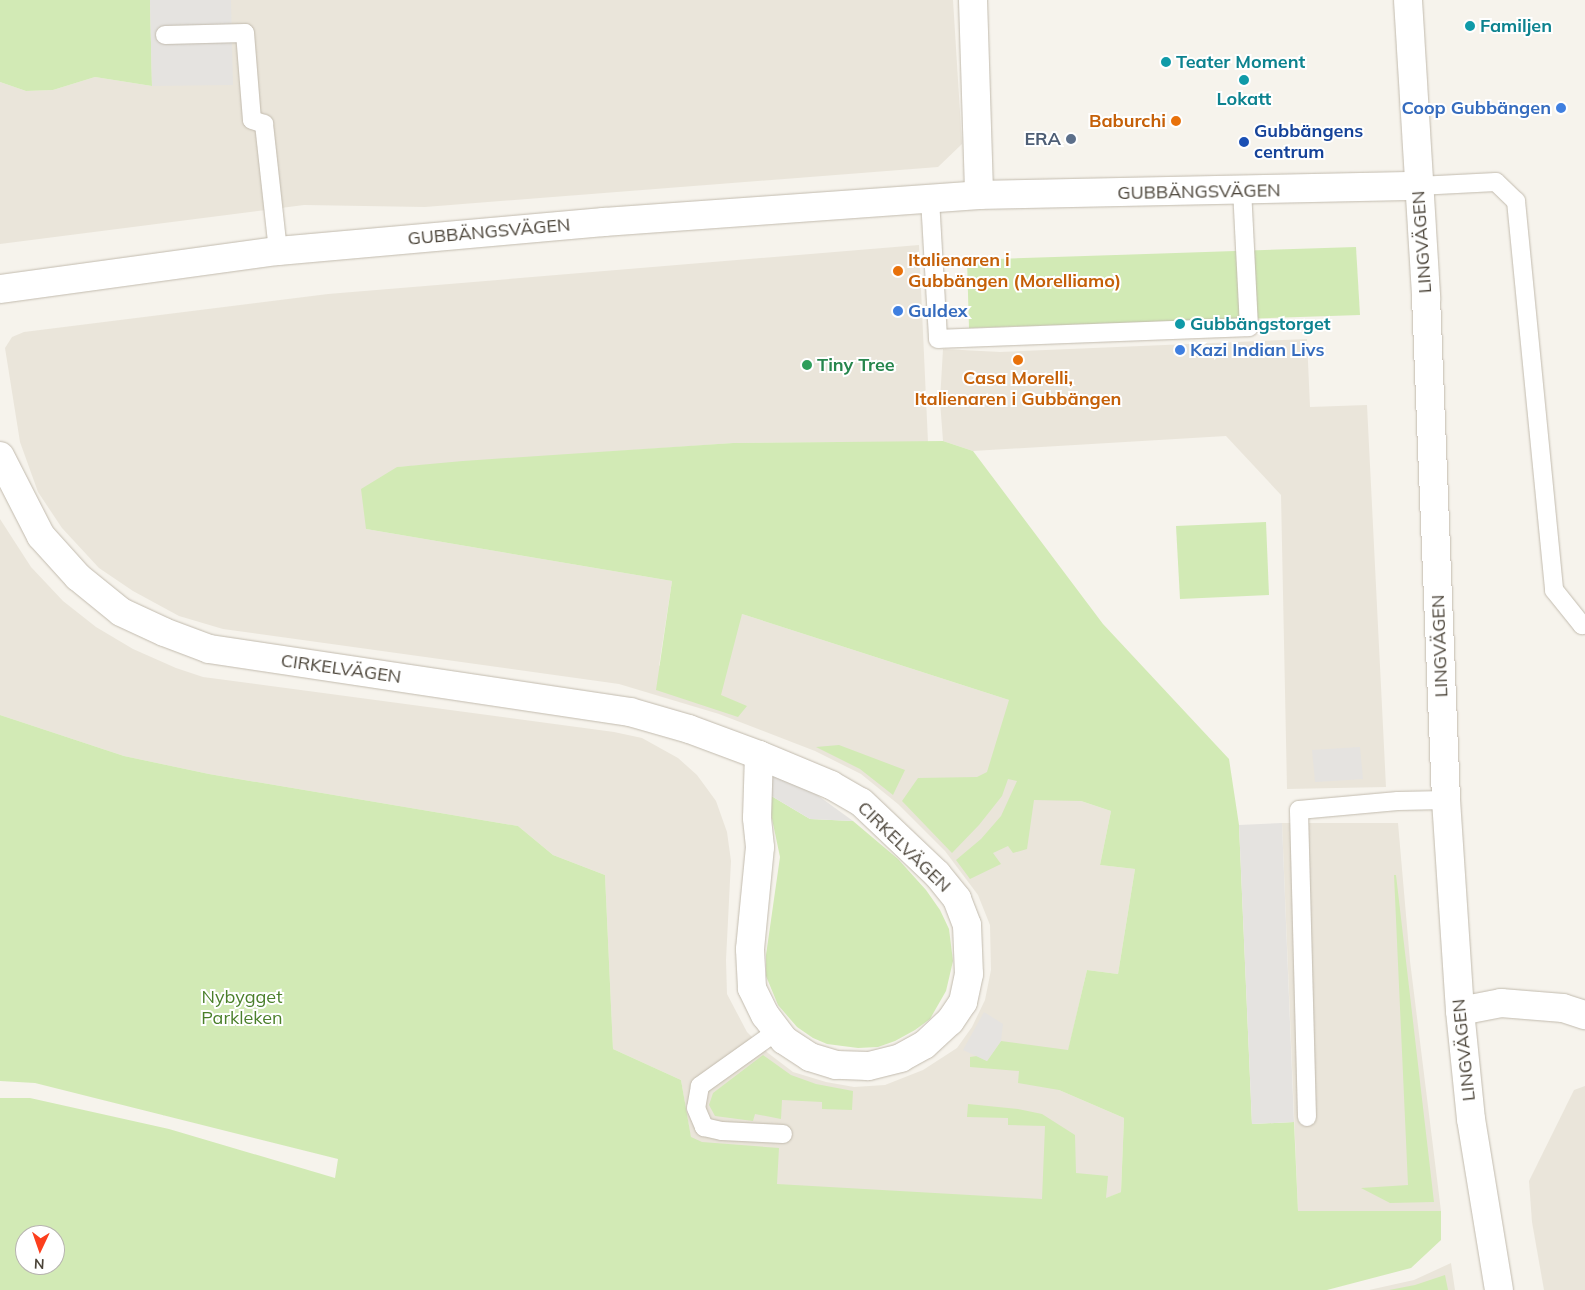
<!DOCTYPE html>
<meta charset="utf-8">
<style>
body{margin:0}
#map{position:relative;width:1585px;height:1290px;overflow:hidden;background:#f6f3ec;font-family:Mulish,sans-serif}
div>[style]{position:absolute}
.residential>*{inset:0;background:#eae5da}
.green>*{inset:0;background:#d2eab5}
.parking>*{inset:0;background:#e5e3e0}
.roads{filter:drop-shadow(0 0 1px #c2bbae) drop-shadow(0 0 1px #c2bbae)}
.service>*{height:18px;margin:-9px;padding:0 9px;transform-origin:9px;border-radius:9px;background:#fff}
.minor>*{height:28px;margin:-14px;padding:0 14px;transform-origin:14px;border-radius:14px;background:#fff}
.dots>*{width:14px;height:14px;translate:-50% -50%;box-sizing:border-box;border:2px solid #fff;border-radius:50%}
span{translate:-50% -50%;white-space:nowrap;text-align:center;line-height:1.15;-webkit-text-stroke:4px #fff;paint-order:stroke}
.culture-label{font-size:18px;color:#0d838f;font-weight:700}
.left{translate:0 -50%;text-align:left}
.shop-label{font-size:18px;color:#366cbe;font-weight:700}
.right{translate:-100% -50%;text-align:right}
.food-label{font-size:18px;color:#c56008;font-weight:700}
.transit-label{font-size:18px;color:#164399;font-weight:700}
.service-label{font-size:18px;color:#4e5e75;font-weight:700}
.street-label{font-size:18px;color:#4b4439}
.leisure-label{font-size:18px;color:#27864d;font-weight:700}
.park-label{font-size:18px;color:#4a7f2a}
.north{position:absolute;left:15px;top:1225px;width:50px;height:50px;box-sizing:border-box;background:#fff;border:1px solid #b7b4b0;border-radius:50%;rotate:183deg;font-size:14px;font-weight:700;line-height:20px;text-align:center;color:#4b4439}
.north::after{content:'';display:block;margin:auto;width:18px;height:22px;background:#fc3f1d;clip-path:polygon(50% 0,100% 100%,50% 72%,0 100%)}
</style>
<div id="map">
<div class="residential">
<i style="clip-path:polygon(150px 0,953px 0,962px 144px,938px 167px,425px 207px,304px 205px,0 244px,0 82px,26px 91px,53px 90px,95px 77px,152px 86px)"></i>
<i style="clip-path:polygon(919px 245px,928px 442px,733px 443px,397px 467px,366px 529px,672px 581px,659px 666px,742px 614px,1009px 700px,1081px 801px,1111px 811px,1100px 865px,1135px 869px,1118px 974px,1087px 970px,1059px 1090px,1124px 1118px,1121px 1192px,1065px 1216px,700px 1192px,681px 1080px,613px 1049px,605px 875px,553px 855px,518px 826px,209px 774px,124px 756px,0 715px,0 519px,31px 567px,63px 601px,96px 627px,133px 649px,176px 668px,203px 677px,614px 732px,642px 738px,678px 758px,697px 775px,716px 801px,727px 832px,731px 861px,726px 960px,727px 994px,747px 1032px,768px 1053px,793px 1072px,826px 1082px,854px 1087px,885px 1085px,923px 1070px,957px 1048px,972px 1027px,985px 1000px,991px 970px,990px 925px,978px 895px,945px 851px,898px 804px,861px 774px,815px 751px,719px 714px,619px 684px,223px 629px,179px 616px,133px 591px,99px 568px,62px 528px,38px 492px,20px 442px,5px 348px,12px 337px,24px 332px,328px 294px)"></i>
<i style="clip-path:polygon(1307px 339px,1310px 407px,1367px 405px,1386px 787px,1287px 789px,1281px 495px,1226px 436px,973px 451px,943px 441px,940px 401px,943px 349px,1000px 352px)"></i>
<i style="clip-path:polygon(1282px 823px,1398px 823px,1410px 961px,1441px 1211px,1298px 1211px)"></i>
<i style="clip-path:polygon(1585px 1086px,1585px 1290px,1544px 1290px,1532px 1222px,1529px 1181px,1574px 1090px)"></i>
<i style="clip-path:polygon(1451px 1263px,1455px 1290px,1369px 1290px,1414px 1280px)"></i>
</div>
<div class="green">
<i style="clip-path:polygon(0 0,150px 0,152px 86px,95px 77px,53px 90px,26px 91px,0 82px)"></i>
<i style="clip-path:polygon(1356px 247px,1360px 315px,969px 328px,967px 260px)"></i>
<i style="clip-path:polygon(evenodd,943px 441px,973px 451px,1103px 624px,1229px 759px,1239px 825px,1252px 1124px,1294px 1122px,1298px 1211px,1441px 1211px,1441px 1240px,1411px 1268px,1327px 1290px,0 1290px,0 1098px,30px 1098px,169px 1129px,335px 1178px,338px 1159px,35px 1083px,0 1081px,0 715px,124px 756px,209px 774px,518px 826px,553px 855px,605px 875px,613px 1049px,681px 1080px,691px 1137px,702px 1142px,779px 1148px,777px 1184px,1042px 1199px,1045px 1126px,1008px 1125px,1008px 1118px,967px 1117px,968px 1104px,1018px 1109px,1042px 1114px,1075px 1135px,1076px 1173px,1108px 1176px,1106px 1198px,1121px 1192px,1124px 1118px,1059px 1090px,1018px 1083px,1019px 1071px,970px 1067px,970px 1057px,977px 1056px,987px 1061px,1001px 1041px,1068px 1050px,1087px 970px,1118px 974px,1135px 869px,1100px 865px,1111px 811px,1081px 801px,1034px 800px,1027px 849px,1013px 853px,1008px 846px,993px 853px,1001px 864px,970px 879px,956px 860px,981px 839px,1001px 816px,1017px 781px,1008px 779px,1002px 796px,979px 825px,952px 853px,902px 801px,918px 778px,977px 777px,987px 772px,1009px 700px,742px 614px,721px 695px,747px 706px,738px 717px,656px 690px,672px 581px,366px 529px,361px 489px,397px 467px,463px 461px,733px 443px,943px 441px,25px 1235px,55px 1235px,55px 1265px,25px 1265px,25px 1235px)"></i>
<i style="clip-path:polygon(1266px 522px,1269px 595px,1180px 599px,1176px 526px)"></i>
<i style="clip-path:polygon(839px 745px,905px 770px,893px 795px,860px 769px,816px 747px)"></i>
<i style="clip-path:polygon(768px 794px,810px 819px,853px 821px,898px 859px,926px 890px,940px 910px,949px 929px,953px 961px,946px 991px,930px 1019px,915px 1030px,895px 1041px,878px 1047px,858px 1048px,827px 1044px,813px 1038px,797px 1027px,778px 1005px,766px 976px,766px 955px,780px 857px,771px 814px,764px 801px)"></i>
<i style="clip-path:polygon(1394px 875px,1396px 875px,1434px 1202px,1390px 1203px,1361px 1188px,1408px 1185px)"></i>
<i style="clip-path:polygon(763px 1055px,791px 1075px,816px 1084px,853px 1091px,852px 1110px,822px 1109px,822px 1102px,782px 1100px,781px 1119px,755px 1114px,753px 1121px,715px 1116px,709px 1105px,713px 1093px)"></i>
<i style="clip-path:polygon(1445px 1275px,1448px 1290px,1389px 1290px,1415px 1285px)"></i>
</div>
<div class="parking">
<i style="clip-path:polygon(150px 0,231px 0,233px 85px,152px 86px)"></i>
<i style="clip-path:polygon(1360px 747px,1363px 779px,1315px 782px,1312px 750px)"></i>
<i style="clip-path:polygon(780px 768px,853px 821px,810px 819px,768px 794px,760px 784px)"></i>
<i style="clip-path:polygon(1282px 823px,1294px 1122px,1252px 1124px,1239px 825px)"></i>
<i style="clip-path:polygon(984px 1012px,1003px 1024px,1001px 1041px,987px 1061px,963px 1050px)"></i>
</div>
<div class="roads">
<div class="service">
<i style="left:165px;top:35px;width:80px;rotate:-1.4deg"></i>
<i style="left:245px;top:33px;width:87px;rotate:85.4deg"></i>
<i style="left:252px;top:120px;width:13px;rotate:18deg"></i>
<i style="left:264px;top:124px;width:128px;rotate:83.7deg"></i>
<i style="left:1418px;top:186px;width:78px;rotate:-2.9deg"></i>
<i style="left:1496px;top:182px;width:28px;rotate:44deg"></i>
<i style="left:1516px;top:201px;width:391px;rotate:84.4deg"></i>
<i style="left:1554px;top:590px;width:45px;rotate:51.3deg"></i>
<i style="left:1582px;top:625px;width:3px;rotate:-18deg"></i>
<i style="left:930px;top:199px;width:140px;rotate:86.7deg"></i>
<i style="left:938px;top:339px;width:311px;rotate:-2.2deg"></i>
<i style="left:1249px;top:327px;width:136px;rotate:-92.9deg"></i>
<i style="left:777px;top:1031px;width:95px;rotate:144.5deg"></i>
<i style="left:700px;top:1086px;width:22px;rotate:100deg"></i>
<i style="left:696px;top:1108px;width:21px;rotate:67deg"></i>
<i style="left:704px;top:1127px;width:18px;rotate:13deg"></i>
<i style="left:722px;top:1131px;width:61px;rotate:2.8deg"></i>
<i style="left:1307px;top:1117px;width:307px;rotate:-91.5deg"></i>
<i style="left:1299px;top:810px;width:99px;rotate:-5.2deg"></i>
<i style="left:1398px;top:801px;width:48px;rotate:-1.2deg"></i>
</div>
<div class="minor">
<i style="left:973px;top:0;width:195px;rotate:88.2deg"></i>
<i style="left:1408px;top:0;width:298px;rotate:86.5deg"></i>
<i style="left:1426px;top:297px;width:503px;rotate:87.72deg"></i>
<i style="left:1446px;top:800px;width:211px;rotate:86.2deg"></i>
<i style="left:1460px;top:1011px;width:109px;rotate:84.2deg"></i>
<i style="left:1471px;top:1119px;width:173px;rotate:80.7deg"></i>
<i style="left:0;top:289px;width:281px;rotate:-7.8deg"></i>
<i style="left:278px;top:251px;width:327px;rotate:-5.1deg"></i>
<i style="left:604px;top:222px;width:376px;rotate:-4.1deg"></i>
<i style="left:979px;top:195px;width:439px;rotate:-1.2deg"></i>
<i style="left:0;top:456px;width:90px;rotate:62.9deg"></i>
<i style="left:41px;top:536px;width:55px;rotate:47.9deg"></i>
<i style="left:78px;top:577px;width:55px;rotate:39.1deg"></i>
<i style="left:121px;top:612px;width:47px;rotate:24.9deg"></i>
<i style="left:164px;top:632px;width:48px;rotate:20.7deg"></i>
<i style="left:209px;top:649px;width:426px;rotate:8.5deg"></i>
<i style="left:630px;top:712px;width:61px;rotate:16.1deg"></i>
<i style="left:689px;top:729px;width:75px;rotate:20.4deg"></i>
<i style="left:759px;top:755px;width:78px;rotate:22.6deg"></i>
<i style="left:831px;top:785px;width:34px;rotate:30deg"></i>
<i style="left:861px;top:802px;width:105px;rotate:43.5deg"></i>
<i style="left:937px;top:874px;width:32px;rotate:51deg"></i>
<i style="left:957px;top:899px;width:28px;rotate:69deg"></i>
<i style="left:967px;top:925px;width:49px;rotate:87.7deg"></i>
<i style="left:969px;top:974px;width:29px;rotate:102deg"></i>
<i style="left:963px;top:1002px;width:23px;rotate:124deg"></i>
<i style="left:950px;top:1021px;width:35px;rotate:137deg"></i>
<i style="left:924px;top:1045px;width:26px;rotate:151deg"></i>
<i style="left:901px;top:1058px;width:34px;rotate:166deg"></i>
<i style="left:868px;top:1066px;width:32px;rotate:-178deg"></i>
<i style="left:836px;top:1065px;width:27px;rotate:-163deg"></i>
<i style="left:810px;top:1057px;width:31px;rotate:-147deg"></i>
<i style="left:784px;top:1040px;width:31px;rotate:-127deg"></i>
<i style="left:765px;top:1015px;width:30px;rotate:-116deg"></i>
<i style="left:752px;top:988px;width:39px;rotate:-93deg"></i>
<i style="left:750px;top:949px;width:102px;rotate:-84.4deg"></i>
<i style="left:760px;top:847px;width:29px;rotate:-96deg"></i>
<i style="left:757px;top:818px;width:63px;rotate:-88.2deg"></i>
<i style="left:1460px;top:1011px;width:42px;rotate:-11deg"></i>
<i style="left:1501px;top:1003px;width:62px;rotate:4.6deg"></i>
<i style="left:1563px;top:1008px;width:23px;rotate:18deg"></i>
</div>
</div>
<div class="dots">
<i style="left:1470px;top:26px;background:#0f9aa8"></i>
<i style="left:1166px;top:62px;background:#0f9aa8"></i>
<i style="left:1244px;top:80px;background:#0f9aa8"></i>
<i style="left:1561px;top:108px;background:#3f7fe0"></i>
<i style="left:1176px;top:121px;background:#e8710a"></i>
<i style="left:1071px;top:139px;background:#5c6f8a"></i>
<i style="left:1244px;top:142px;background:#1a4fb4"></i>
<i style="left:898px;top:271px;background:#e8710a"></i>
<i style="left:898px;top:311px;background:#3f7fe0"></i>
<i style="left:1180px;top:324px;background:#0f9aa8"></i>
<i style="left:1180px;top:350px;background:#3f7fe0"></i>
<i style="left:1018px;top:360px;background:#e8710a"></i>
<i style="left:807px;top:365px;background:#2e9e5b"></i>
</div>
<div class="culture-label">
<span class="left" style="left:1480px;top:26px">Familjen</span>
<span class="left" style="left:1176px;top:62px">Teater Moment</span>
<span style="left:1244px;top:99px">Lokatt</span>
<span class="left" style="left:1190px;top:324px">Gubbängstorget</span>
</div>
<div class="shop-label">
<span class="right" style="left:1551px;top:108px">Coop Gubbängen</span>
<span class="left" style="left:908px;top:311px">Guldex</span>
<span class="left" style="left:1190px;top:350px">Kazi Indian Livs</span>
</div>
<div class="food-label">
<span class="right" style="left:1166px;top:121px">Baburchi</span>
<span class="left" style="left:908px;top:271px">Italienaren i<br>Gubbängen (Morelliamo)</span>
<span style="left:1018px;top:389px">Casa Morelli,<br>Italienaren i Gubbängen</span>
</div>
<div class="transit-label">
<span class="left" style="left:1254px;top:142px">Gubbängens<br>centrum</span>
</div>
<div class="service-label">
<span class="right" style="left:1061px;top:139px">ERA</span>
</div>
<div class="street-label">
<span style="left:1199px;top:192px;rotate:-1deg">GUBBÄNGSVÄGEN</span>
<span style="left:489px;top:232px;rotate:-5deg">GUBBÄNGSVÄGEN</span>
<span style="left:1422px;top:242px;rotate:-94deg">LINGVÄGEN</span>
<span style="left:1440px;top:646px;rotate:-92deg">LINGVÄGEN</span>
<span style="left:341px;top:669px;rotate:8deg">CIRKELVÄGEN</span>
<span style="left:904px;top:847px;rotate:44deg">CIRKELVÄGEN</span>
<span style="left:1464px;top:1050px;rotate:-96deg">LINGVÄGEN</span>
</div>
<div class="leisure-label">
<span class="left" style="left:817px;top:365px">Tiny Tree</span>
</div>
<div class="park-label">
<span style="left:242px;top:1008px">Nybygget<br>Parkleken</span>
</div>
<div class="north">N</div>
</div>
